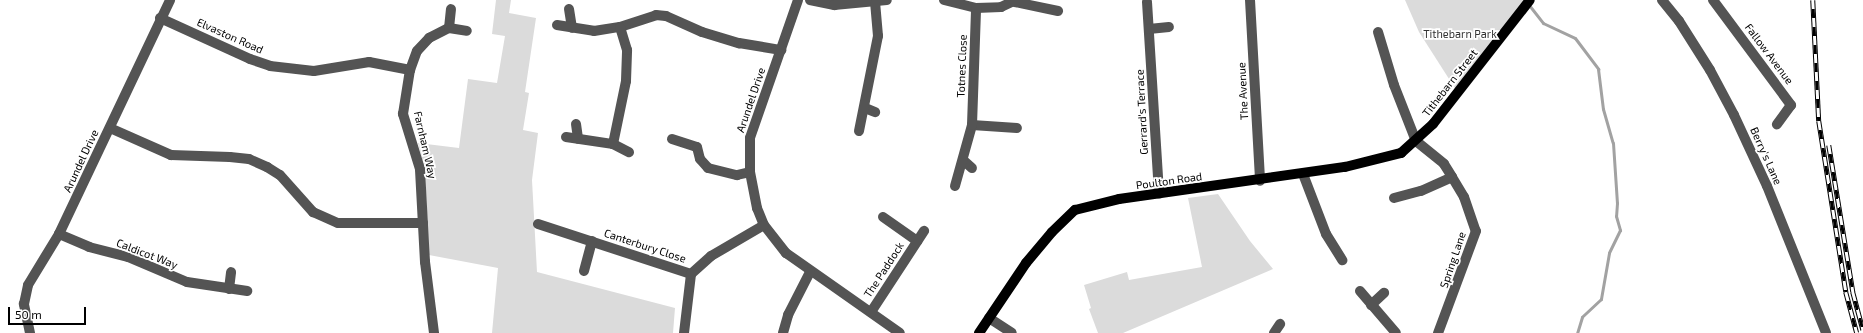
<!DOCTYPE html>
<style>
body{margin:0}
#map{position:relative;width:1863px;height:333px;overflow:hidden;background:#fff;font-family:"Exo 2",sans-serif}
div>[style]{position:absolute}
.green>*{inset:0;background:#dbdbdb}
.stream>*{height:3px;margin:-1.5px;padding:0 1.5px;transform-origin:1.5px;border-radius:1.5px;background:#a2a2a2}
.minor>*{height:10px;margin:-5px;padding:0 5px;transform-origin:5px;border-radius:5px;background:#545454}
.major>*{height:10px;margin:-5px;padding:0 5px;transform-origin:5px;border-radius:5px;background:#000}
.rail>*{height:4.5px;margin-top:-2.25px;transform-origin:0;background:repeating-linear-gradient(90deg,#fff 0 9px,#000 0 18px);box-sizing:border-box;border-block:1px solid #000}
span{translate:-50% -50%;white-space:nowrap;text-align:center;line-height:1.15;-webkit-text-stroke:3.5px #fff;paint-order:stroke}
.park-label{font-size:11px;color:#323232}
.street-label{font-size:11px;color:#000}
.scale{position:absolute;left:8px;top:307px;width:78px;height:18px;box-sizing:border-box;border:2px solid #000;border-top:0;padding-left:5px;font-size:12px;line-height:14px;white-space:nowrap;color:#000;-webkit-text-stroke:3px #fff;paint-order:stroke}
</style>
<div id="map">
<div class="green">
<i style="clip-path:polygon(496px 0,511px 0,509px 13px,536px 18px,525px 92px,529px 93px,523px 130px,538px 133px,532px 180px,537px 272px,675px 308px,673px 333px,492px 333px,498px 268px,429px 255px,425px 170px,418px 143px,459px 148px,468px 79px,497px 83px,505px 36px,492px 34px)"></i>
<i style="clip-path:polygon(1405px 0,1530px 0,1458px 93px,1419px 32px)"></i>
<i style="clip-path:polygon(1218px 194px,1250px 241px,1273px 269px,1123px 333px,1098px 333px,1089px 309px,1091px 308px,1084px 285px,1127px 272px,1129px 280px,1202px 267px,1188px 198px)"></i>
</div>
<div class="stream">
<i style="left:1529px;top:5px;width:23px;rotate:52deg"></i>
<i style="left:1543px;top:23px;width:35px;rotate:25deg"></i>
<i style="left:1575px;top:38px;width:39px;rotate:53deg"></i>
<i style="left:1598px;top:69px;width:40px;rotate:82.9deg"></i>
<i style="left:1603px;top:109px;width:35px;rotate:74deg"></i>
<i style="left:1613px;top:143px;width:60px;rotate:86.2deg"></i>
<i style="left:1617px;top:203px;width:13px;rotate:94deg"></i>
<i style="left:1616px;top:216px;width:15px;rotate:74deg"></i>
<i style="left:1620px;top:230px;width:25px;rotate:116deg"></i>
<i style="left:1609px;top:253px;width:47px;rotate:99.9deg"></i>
<i style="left:1601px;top:299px;width:26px;rotate:137deg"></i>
<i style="left:1582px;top:317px;width:17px;rotate:107deg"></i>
</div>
<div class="minor">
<i style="left:798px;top:0;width:146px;rotate:109.2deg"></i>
<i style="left:750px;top:138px;width:34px;rotate:90deg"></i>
<i style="left:750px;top:172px;width:37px;rotate:79deg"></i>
<i style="left:757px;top:208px;width:18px;rotate:68deg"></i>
<i style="left:764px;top:225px;width:36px;rotate:52deg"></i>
<i style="left:786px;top:253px;width:139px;rotate:35.1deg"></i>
<i style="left:810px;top:0;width:25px;rotate:12deg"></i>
<i style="left:834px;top:5px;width:53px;rotate:-5.4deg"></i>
<i style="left:944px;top:0;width:33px;rotate:14deg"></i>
<i style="left:976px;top:8px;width:25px;rotate:-2deg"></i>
<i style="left:1001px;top:7px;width:17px;rotate:-25deg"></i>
<i style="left:1250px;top:0;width:181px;rotate:86.8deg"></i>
<i style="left:1662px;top:0;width:27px;rotate:51deg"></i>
<i style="left:1679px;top:21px;width:58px;rotate:57.7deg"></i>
<i style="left:1710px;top:70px;width:51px;rotate:61.9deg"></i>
<i style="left:1734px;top:115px;width:78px;rotate:65.1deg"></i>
<i style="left:1767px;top:186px;width:158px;rotate:68.1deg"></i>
<i style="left:1713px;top:0;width:131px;rotate:53.4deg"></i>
<i style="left:1791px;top:105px;width:24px;rotate:126deg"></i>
<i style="left:1015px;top:2px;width:44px;rotate:11.8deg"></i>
<i style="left:1147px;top:2px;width:192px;rotate:86.4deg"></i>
<i style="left:569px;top:9px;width:19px;rotate:81deg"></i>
<i style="left:160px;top:18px;width:99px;rotate:24.5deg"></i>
<i style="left:250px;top:59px;width:21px;rotate:19deg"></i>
<i style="left:270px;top:66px;width:44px;rotate:6.5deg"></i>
<i style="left:314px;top:71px;width:56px;rotate:-9.3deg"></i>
<i style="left:369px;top:62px;width:42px;rotate:11deg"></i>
<i style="left:557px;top:25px;width:37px;rotate:9deg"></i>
<i style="left:594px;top:31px;width:26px;rotate:-9deg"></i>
<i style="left:620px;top:27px;width:38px;rotate:-18deg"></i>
<i style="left:656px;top:15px;width:10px;rotate:6deg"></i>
<i style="left:666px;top:16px;width:39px;rotate:24deg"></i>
<i style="left:702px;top:32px;width:39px;rotate:17deg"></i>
<i style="left:739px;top:43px;width:43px;rotate:9.5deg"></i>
<i style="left:449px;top:28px;width:19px;rotate:-84deg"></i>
<i style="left:1149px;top:29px;width:20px;rotate:-6deg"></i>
<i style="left:1378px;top:32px;width:55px;rotate:73.2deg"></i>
<i style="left:1394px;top:85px;width:60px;rotate:68.6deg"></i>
<i style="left:1416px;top:141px;width:36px;rotate:39deg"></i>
<i style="left:1444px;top:164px;width:15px;rotate:58deg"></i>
<i style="left:1452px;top:177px;width:23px;rotate:59deg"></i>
<i style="left:1464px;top:197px;width:36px;rotate:71deg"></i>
<i style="left:1476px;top:231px;width:109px;rotate:110.4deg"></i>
<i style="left:865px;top:108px;width:11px;rotate:22deg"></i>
<i style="left:576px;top:124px;width:15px;rotate:82deg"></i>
<i style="left:972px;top:125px;width:45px;rotate:3.8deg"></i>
<i style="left:110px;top:128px;width:67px;rotate:23.9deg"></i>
<i style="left:171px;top:155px;width:59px;rotate:1.9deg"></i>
<i style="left:230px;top:157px;width:19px;rotate:6deg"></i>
<i style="left:249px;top:159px;width:20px;rotate:24deg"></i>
<i style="left:267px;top:167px;width:15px;rotate:32deg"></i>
<i style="left:280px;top:175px;width:50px;rotate:48.3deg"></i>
<i style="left:313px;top:212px;width:27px;rotate:24deg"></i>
<i style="left:338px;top:223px;width:85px"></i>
<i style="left:859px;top:131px;width:97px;rotate:-78.7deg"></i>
<i style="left:878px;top:36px;width:33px;rotate:-95deg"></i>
<i style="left:566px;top:137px;width:48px;rotate:8.5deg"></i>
<i style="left:613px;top:144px;width:18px;rotate:27deg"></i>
<i style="left:672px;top:139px;width:26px;rotate:18deg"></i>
<i style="left:697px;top:147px;width:12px;rotate:76deg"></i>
<i style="left:700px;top:159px;width:12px;rotate:48deg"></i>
<i style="left:708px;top:168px;width:30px;rotate:14deg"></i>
<i style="left:737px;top:175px;width:13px;rotate:-13deg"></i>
<i style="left:613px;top:144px;width:64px;rotate:-78.3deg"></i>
<i style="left:626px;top:81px;width:31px;rotate:-88deg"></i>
<i style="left:627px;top:50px;width:24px;rotate:-107deg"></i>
<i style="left:963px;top:160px;width:12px;rotate:42deg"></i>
<i style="left:1303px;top:174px;width:64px;rotate:69deg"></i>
<i style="left:1326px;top:234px;width:31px;rotate:58deg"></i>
<i style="left:955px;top:186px;width:63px;rotate:-74.4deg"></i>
<i style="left:972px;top:125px;width:117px;rotate:-88deg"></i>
<i style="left:1394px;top:198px;width:28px;rotate:-15deg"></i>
<i style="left:1421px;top:191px;width:34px;rotate:-24deg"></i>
<i style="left:883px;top:217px;width:42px;rotate:35.2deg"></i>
<i style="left:538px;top:224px;width:161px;rotate:18.1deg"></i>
<i style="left:59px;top:234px;width:33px;rotate:23deg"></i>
<i style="left:89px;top:247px;width:40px;rotate:14.4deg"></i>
<i style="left:128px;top:257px;width:64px;rotate:23deg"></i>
<i style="left:187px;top:282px;width:61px;rotate:8.5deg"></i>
<i style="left:584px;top:271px;width:31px;rotate:-75deg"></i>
<i style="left:229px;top:289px;width:17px;rotate:-83deg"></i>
<i style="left:1360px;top:291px;width:55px;rotate:49.4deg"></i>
<i style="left:1371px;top:305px;width:18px;rotate:-43deg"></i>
<i style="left:871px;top:312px;width:97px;rotate:-56.8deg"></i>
<i style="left:989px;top:318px;width:27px;rotate:33deg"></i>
<i style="left:30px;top:333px;width:30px;rotate:-102deg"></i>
<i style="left:24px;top:304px;width:19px;rotate:-78deg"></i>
<i style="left:28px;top:285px;width:60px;rotate:-58.7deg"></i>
<i style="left:59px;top:234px;width:259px;rotate:-64.6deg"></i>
<i style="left:434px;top:333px;width:72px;rotate:-97.2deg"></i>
<i style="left:425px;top:262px;width:93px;rotate:-93.1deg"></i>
<i style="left:420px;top:169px;width:58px;rotate:-107.2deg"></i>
<i style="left:403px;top:114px;width:45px;rotate:-81deg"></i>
<i style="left:410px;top:70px;width:20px;rotate:-70deg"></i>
<i style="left:417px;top:51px;width:18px;rotate:-47deg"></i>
<i style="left:429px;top:38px;width:22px;rotate:-27deg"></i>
<i style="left:449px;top:28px;width:18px;rotate:9deg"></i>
<i style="left:684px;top:333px;width:59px;rotate:-83.2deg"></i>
<i style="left:691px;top:274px;width:27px;rotate:-42deg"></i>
<i style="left:711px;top:256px;width:61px;rotate:-30.3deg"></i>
<i style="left:783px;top:333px;width:19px;rotate:-74deg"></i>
<i style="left:788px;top:315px;width:48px;rotate:-62.9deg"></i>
<i style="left:1274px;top:333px;width:11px;rotate:-56deg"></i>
</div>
<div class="major">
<i style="left:979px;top:333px;width:84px;rotate:-56.1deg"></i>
<i style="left:1026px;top:263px;width:40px;rotate:-50deg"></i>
<i style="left:1052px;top:232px;width:32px;rotate:-44deg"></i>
<i style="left:1075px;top:210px;width:45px;rotate:-14deg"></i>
<i style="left:1119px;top:199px;width:228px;rotate:-8.1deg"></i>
<i style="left:1345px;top:167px;width:58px;rotate:-14deg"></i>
<i style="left:1401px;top:153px;width:43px;rotate:-42.2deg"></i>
<i style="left:1433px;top:124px;width:157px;rotate:-52deg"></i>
</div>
<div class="rail">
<i style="left:1813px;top:0;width:121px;rotate:87.2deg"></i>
<i style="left:1819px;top:121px;width:173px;rotate:81deg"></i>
<i style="left:1846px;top:292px;width:42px;rotate:75deg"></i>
<i style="left:1829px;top:145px;width:149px;rotate:80.7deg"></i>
<i style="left:1853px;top:292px;width:39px;rotate:75deg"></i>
</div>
<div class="park-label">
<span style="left:1460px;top:34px">Tithebarn Park</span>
</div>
<div class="street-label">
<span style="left:230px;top:36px;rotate:24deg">Elvaston Road</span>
<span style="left:1769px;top:54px;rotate:53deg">Fallow Avenue</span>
<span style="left:962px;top:66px;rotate:-88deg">Totnes Close</span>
<span style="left:1450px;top:83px;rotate:-52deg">Tithebarn Street</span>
<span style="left:1243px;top:91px;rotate:-93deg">The Avenue</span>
<span style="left:751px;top:100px;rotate:-71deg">Arundel Drive</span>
<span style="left:1142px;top:112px;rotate:-93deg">Gerrard's Terrace</span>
<span style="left:425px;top:145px;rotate:77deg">Farnham Way</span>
<span style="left:1766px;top:156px;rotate:66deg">Berry's Lane</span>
<span style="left:81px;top:161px;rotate:-65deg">Arundel Drive</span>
<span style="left:1169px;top:181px;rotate:-8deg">Poulton Road</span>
<span style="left:645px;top:246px;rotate:18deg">Canterbury Close</span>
<span style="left:147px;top:254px;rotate:21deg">Caldicot Way</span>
<span style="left:1453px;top:260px;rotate:-71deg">Spring Lane</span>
<span style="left:884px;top:270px;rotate:-57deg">The Paddock</span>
</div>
<div class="scale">50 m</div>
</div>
